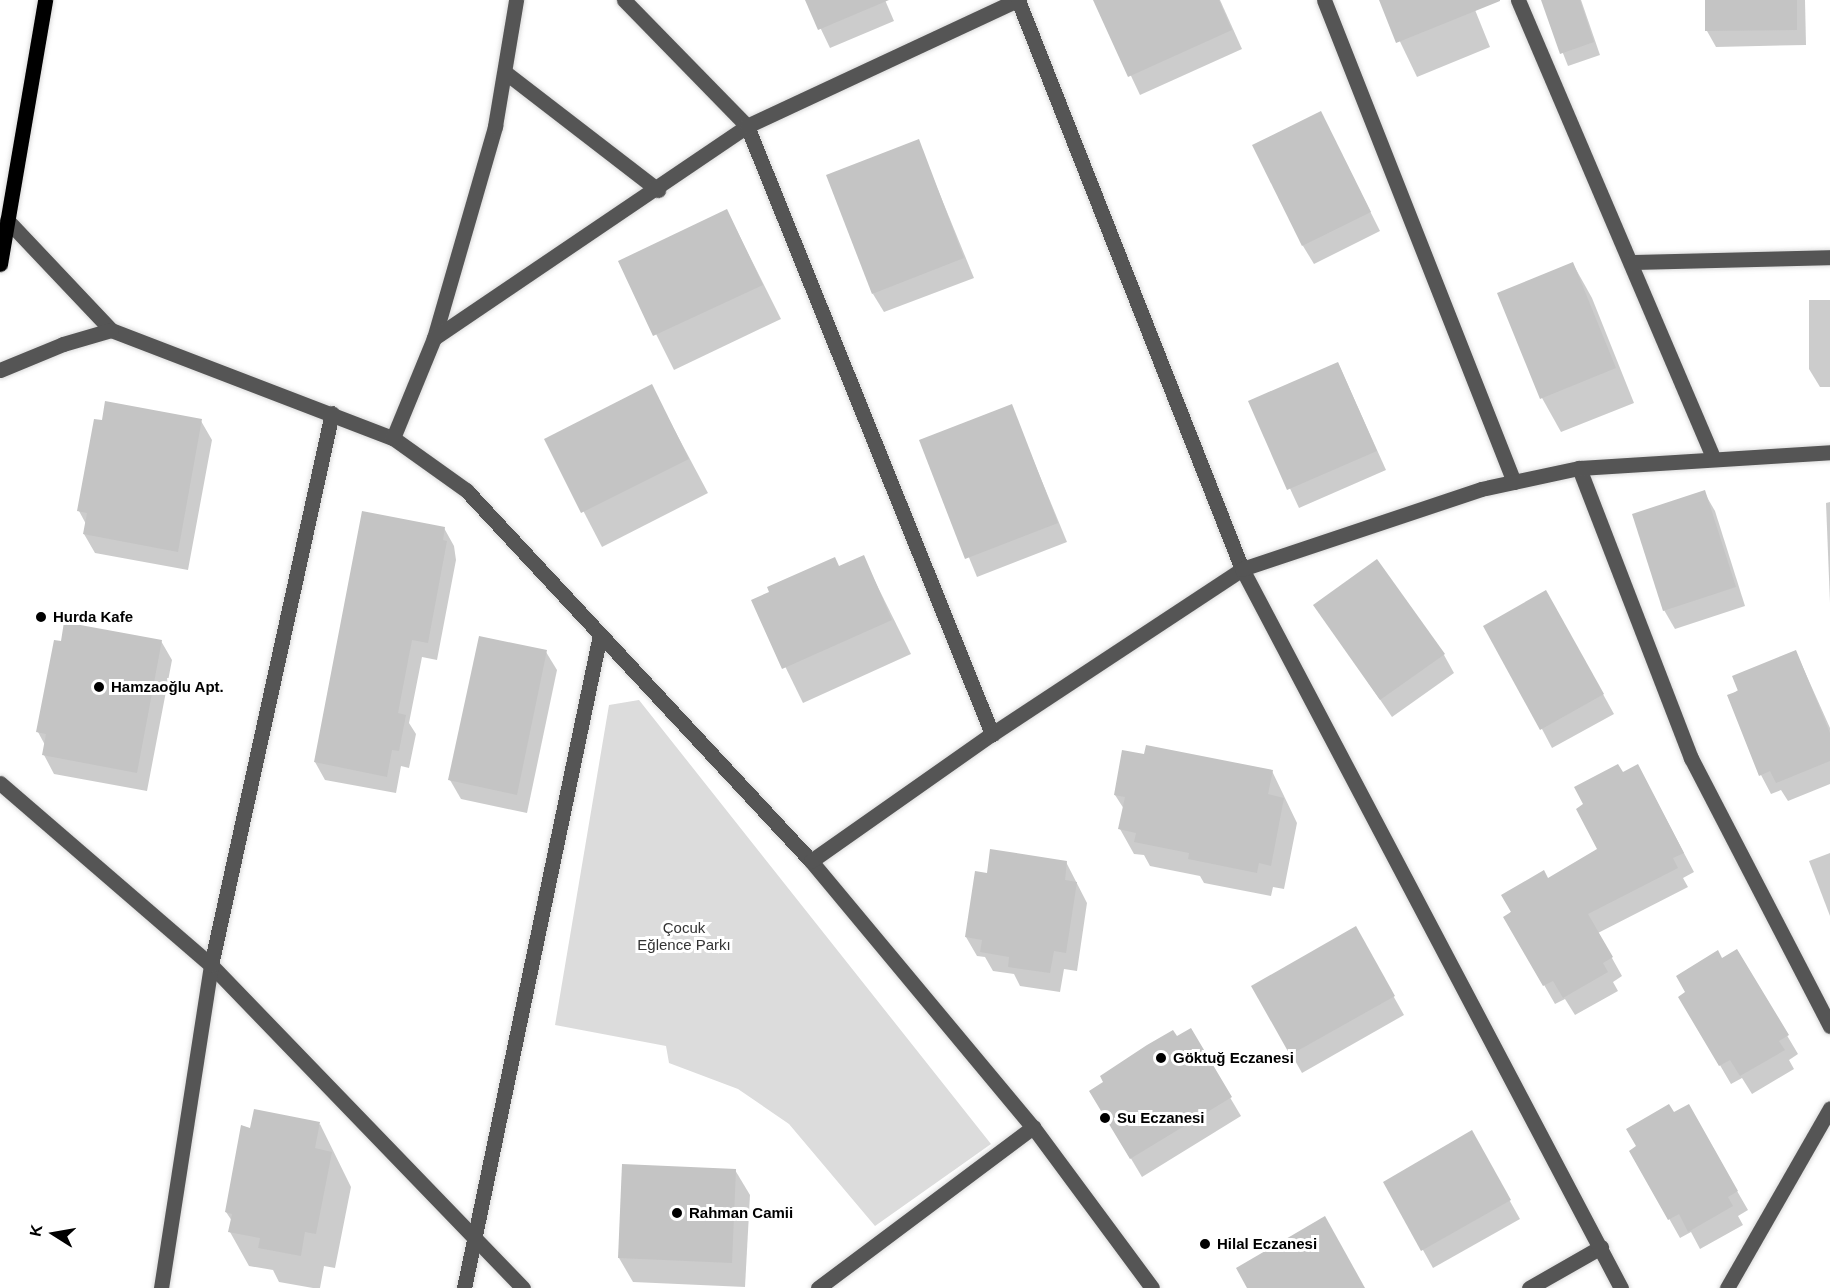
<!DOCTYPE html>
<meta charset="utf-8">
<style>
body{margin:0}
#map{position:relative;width:1830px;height:1288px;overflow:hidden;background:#fff;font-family:Arial,sans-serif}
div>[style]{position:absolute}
.green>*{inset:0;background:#dcdcdc}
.shadow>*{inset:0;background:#0003}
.building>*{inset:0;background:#c4c4c4}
.roads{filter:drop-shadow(0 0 2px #dbdbdb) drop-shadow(0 0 2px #dbdbdb)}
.minor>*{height:15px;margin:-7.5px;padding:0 7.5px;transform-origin:7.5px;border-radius:7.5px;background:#555}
.major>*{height:15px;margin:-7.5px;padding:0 7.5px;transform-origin:7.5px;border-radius:7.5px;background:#000}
.dots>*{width:16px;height:16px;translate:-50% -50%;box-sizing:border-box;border:3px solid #fff;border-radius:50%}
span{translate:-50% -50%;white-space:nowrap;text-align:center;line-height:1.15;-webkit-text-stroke:6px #fff;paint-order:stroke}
.poi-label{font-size:15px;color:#000;font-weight:700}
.left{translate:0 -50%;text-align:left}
.park-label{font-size:15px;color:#333}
.north{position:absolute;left:24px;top:1204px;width:60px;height:60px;-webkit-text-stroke:4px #fff;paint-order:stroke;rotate:281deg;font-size:16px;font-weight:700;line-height:24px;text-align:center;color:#000}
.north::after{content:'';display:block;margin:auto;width:21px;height:27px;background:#000;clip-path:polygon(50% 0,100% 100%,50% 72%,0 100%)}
</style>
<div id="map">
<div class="green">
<i style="clip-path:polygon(639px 700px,991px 1144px,875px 1226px,789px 1124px,738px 1089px,669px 1063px,666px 1046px,555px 1025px,609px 705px)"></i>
</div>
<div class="shadow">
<i style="clip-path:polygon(807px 0,885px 0,894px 21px,830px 48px)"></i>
<i style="clip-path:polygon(1110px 0,1220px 0,1242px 49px,1140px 95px,1098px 6px)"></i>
<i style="clip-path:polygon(1380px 0,1471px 0,1490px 47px,1417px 77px)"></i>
<i style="clip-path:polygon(1542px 0,1581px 0,1600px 55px,1568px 66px)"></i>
<i style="clip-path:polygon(1706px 0,1805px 0,1806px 45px,1716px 47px,1707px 31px)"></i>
<i style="clip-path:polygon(1321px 113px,1380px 231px,1314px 264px,1303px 246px)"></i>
<i style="clip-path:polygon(918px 141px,974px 278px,884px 312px,873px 294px)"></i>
<i style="clip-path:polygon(727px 211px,781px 319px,674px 370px,620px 262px)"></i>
<i style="clip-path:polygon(1573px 264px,1592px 298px,1634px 403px,1561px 432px,1542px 398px,1499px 294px)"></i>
<i style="clip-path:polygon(1809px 300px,1830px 300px,1830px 387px,1820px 387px,1809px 369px)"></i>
<i style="clip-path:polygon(1338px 363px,1386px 470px,1299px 508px,1250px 402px)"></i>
<i style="clip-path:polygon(651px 386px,708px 493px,602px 547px,546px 439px)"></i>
<i style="clip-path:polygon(1011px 406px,1067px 542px,977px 577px,921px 441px)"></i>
<i style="clip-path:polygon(201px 421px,212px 440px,188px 570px,95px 553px,84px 534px,86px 524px,79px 511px)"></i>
<i style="clip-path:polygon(1704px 492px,1715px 511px,1745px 606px,1675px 629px,1664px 610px)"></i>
<i style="clip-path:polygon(1830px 502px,1830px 603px,1826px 503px)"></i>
<i style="clip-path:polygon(444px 528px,454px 546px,456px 560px,437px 660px,422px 657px,409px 723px,416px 734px,409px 768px,401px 766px,396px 793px,325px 780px,315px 762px)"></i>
<i style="clip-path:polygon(863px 557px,911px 654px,803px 703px,753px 601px)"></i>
<i style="clip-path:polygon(1315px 605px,1444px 655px,1454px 673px,1392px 717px)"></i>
<i style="clip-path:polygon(1557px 611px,1614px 714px,1552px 748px,1542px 729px)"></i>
<i style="clip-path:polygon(161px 641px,172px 660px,147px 791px,54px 774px,44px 755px,45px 745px,38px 732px)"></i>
<i style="clip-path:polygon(546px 652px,557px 670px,527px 813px,461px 799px,450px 780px)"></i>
<i style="clip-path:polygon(1796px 652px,1830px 728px,1830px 784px,1788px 801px,1781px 790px,1771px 794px,1761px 775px,1729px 696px)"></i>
<i style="clip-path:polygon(1272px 771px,1297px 823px,1284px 889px,1273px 887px,1271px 896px,1204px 883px,1200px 876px,1150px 866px,1144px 855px,1134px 854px,1120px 829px,1124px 809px,1115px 795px)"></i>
<i style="clip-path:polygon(1622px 774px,1648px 785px,1694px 872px,1683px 878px,1688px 887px,1598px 933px,1622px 976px,1613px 982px,1618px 991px,1575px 1015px,1565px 999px,1555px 1004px,1505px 917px,1548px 880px,1599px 850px)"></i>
<i style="clip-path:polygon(1830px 853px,1830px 916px,1809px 861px)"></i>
<i style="clip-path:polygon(1066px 862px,1087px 903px,1077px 971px,1064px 969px,1060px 992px,1020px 986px,1014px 974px,993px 971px,985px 957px,977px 956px,966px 937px,988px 875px)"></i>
<i style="clip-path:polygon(1355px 928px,1404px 1015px,1302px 1073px,1253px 986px)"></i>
<i style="clip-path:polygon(1737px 951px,1798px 1054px,1789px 1060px,1794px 1069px,1752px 1094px,1742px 1078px,1731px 1084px,1680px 997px)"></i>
<i style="clip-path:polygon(1190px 1030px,1241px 1116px,1142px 1177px,1102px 1110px,1177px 1038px)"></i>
<i style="clip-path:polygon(1688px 1106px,1748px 1210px,1738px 1216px,1743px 1225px,1700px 1249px,1691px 1232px,1680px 1238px,1631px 1151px)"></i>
<i style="clip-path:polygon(320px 1124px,351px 1187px,335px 1268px,324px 1266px,320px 1288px,313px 1288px,279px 1282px,273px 1270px,249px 1266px,230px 1232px,232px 1221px,226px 1212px)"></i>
<i style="clip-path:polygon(1471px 1132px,1520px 1219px,1433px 1268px,1385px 1182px)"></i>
<i style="clip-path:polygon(735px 1170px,750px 1195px,745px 1287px,633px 1282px,619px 1258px)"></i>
</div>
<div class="building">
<i style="clip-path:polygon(805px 0,889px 0,818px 30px)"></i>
<i style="clip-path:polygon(1093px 0,1219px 0,1232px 30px,1128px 77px)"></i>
<i style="clip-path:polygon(1379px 0,1500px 0,1500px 1px,1396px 43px)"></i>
<i style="clip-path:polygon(1541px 0,1580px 0,1594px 42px,1560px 54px)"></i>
<i style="clip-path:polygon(1705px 0,1797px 0,1797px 30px,1705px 31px)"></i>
<i style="clip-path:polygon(1321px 111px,1371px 212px,1302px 246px,1252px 145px)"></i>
<i style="clip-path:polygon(919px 139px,964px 258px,872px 294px,826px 175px)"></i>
<i style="clip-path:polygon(727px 209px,763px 285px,653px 336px,618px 261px)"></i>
<i style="clip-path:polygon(1573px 262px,1616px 368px,1540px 399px,1497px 293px)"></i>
<i style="clip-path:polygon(1338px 362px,1377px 451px,1287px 490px,1248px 401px)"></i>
<i style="clip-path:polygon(652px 384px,689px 459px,581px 513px,544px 439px)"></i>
<i style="clip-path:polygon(105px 401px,202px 419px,178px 552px,83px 534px,87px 513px,77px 511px,94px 419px,102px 420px)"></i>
<i style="clip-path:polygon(1012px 404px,1058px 523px,965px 559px,919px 440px)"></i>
<i style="clip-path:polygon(1705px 490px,1736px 587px,1663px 611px,1632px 514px)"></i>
<i style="clip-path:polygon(362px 511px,445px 527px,443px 540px,447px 541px,428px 643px,412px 640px,398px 713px,406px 715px,399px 751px,392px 750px,387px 777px,314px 762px)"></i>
<i style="clip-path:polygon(864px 555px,892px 620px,782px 669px,751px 600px,769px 592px,767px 587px,835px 557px,839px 566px)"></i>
<i style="clip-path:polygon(1377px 559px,1445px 654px,1380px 700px,1313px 605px)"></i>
<i style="clip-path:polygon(1546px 590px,1604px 694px,1540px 730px,1483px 626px)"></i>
<i style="clip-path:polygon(64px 622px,162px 640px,137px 773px,42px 755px,46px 734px,36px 732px,54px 640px,61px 641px)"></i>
<i style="clip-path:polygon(479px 636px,547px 650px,517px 795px,448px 780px)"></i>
<i style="clip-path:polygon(1796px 650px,1830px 733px,1830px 761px,1776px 783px,1770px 771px,1759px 776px,1727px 695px,1738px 691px,1732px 676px)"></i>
<i style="clip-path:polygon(1146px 745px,1273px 770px,1268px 794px,1284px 798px,1271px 866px,1259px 863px,1257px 873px,1188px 859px,1189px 853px,1134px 842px,1136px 833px,1118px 829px,1125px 797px,1114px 795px,1122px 750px,1144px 754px)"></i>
<i style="clip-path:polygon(1618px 764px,1623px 772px,1638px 764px,1684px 853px,1673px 858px,1678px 868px,1588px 914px,1613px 957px,1603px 963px,1608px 972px,1563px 998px,1553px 981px,1543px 986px,1503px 917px,1511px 912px,1501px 895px,1544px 870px,1548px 878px,1597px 849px,1576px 809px,1583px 804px,1574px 787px)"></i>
<i style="clip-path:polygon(990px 849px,1067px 861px,1065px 880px,1077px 882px,1066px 953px,1054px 951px,1050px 973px,1008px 967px,1009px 957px,980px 952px,982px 940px,965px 937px,975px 871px,987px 873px)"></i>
<i style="clip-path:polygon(1356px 926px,1395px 996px,1290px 1055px,1251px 986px)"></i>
<i style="clip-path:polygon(1737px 949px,1789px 1035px,1779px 1041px,1785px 1050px,1740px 1076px,1730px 1060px,1719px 1066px,1678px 997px,1685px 992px,1676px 976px,1718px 950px,1722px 958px)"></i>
<i style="clip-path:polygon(1191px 1028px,1232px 1097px,1130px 1159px,1089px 1091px,1103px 1082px,1100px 1076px,1147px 1045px,1173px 1030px,1177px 1036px)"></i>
<i style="clip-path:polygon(1669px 1104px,1674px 1112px,1689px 1104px,1738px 1191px,1728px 1197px,1733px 1206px,1688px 1232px,1679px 1214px,1668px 1220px,1629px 1151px,1636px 1146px,1626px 1129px)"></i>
<i style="clip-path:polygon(254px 1109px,320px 1122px,315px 1148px,332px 1152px,316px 1234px,305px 1232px,301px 1256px,258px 1248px,260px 1238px,228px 1232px,232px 1214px,225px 1212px,241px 1125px,250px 1128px)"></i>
<i style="clip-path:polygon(1472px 1130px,1511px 1200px,1421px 1251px,1383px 1182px)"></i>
<i style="clip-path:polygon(622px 1164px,736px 1169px,732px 1263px,618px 1258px)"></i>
<i style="clip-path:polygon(1325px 1216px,1365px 1288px,1247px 1288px,1236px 1268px)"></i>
</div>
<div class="roads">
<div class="minor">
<i style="left:624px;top:0;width:176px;rotate:45.7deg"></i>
<i style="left:747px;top:126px;width:656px;rotate:68.05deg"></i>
<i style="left:1324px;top:0;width:518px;rotate:68.49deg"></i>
<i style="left:1518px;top:0;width:497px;rotate:66.9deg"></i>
<i style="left:506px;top:73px;width:192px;rotate:37.6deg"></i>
<i style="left:7px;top:220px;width:151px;rotate:46.6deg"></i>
<i style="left:111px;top:330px;width:302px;rotate:21deg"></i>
<i style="left:393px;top:438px;width:90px;rotate:35.5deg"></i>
<i style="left:466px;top:490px;width:507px;rotate:47.08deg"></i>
<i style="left:811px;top:861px;width:346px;rotate:50.2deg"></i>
<i style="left:1033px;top:1127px;width:200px;rotate:53.5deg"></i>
<i style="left:1631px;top:262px;width:199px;rotate:-1.4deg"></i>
<i style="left:434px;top:338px;width:221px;rotate:-73.9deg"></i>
<i style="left:495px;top:126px;width:128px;rotate:-80.5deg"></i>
<i style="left:0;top:370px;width:68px;rotate:-22.4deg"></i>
<i style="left:63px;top:344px;width:50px;rotate:-16.3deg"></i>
<i style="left:393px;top:438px;width:108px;rotate:-67.7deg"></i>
<i style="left:434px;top:338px;width:378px;rotate:-34.1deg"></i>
<i style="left:747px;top:126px;width:298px;rotate:-25deg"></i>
<i style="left:1579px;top:468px;width:311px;rotate:68.9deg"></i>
<i style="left:1691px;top:758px;width:302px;rotate:62.6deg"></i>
<i style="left:0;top:783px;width:279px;rotate:40.8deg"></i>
<i style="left:211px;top:965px;width:449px;rotate:46deg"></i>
<i style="left:811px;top:861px;width:221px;rotate:-35.1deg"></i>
<i style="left:992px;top:734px;width:300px;rotate:-33.4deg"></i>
<i style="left:1242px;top:569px;width:612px;rotate:-111.49deg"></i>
<i style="left:161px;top:1288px;width:327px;rotate:-81.2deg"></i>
<i style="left:211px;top:965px;width:565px;rotate:-77.64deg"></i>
<i style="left:464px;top:1288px;width:667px;rotate:-78.24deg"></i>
<i style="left:818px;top:1288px;width:269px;rotate:-36.8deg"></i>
<i style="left:1529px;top:1288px;width:83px;rotate:-29.7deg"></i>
<i style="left:1621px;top:1288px;width:813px;rotate:-117.79deg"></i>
<i style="left:1242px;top:569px;width:252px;rotate:-18.5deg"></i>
<i style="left:1481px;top:489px;width:100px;rotate:-12.1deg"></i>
<i style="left:1579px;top:468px;width:252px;rotate:-3.6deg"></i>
<i style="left:1727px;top:1288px;width:207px;rotate:-60.2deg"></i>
</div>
<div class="major">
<i style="left:0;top:264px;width:268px;rotate:-80.3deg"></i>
</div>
</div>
<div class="dots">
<i style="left:41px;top:617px;background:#000"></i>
<i style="left:99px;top:687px;background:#000"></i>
<i style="left:1161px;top:1058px;background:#000"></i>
<i style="left:1105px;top:1118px;background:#000"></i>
<i style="left:677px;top:1213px;background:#000"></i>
<i style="left:1205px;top:1244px;background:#000"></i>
</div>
<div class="poi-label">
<span class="left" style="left:53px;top:617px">Hurda Kafe</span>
<span class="left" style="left:111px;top:687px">Hamzaoğlu Apt.</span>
<span class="left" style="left:1173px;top:1058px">Göktuğ Eczanesi</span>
<span class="left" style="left:1117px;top:1118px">Su Eczanesi</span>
<span class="left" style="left:689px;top:1213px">Rahman Camii</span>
<span class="left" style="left:1217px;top:1244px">Hilal Eczanesi</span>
</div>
<div class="park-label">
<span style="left:684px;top:936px">Çocuk<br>Eğlence Parkı</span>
</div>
<div class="north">K</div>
</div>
